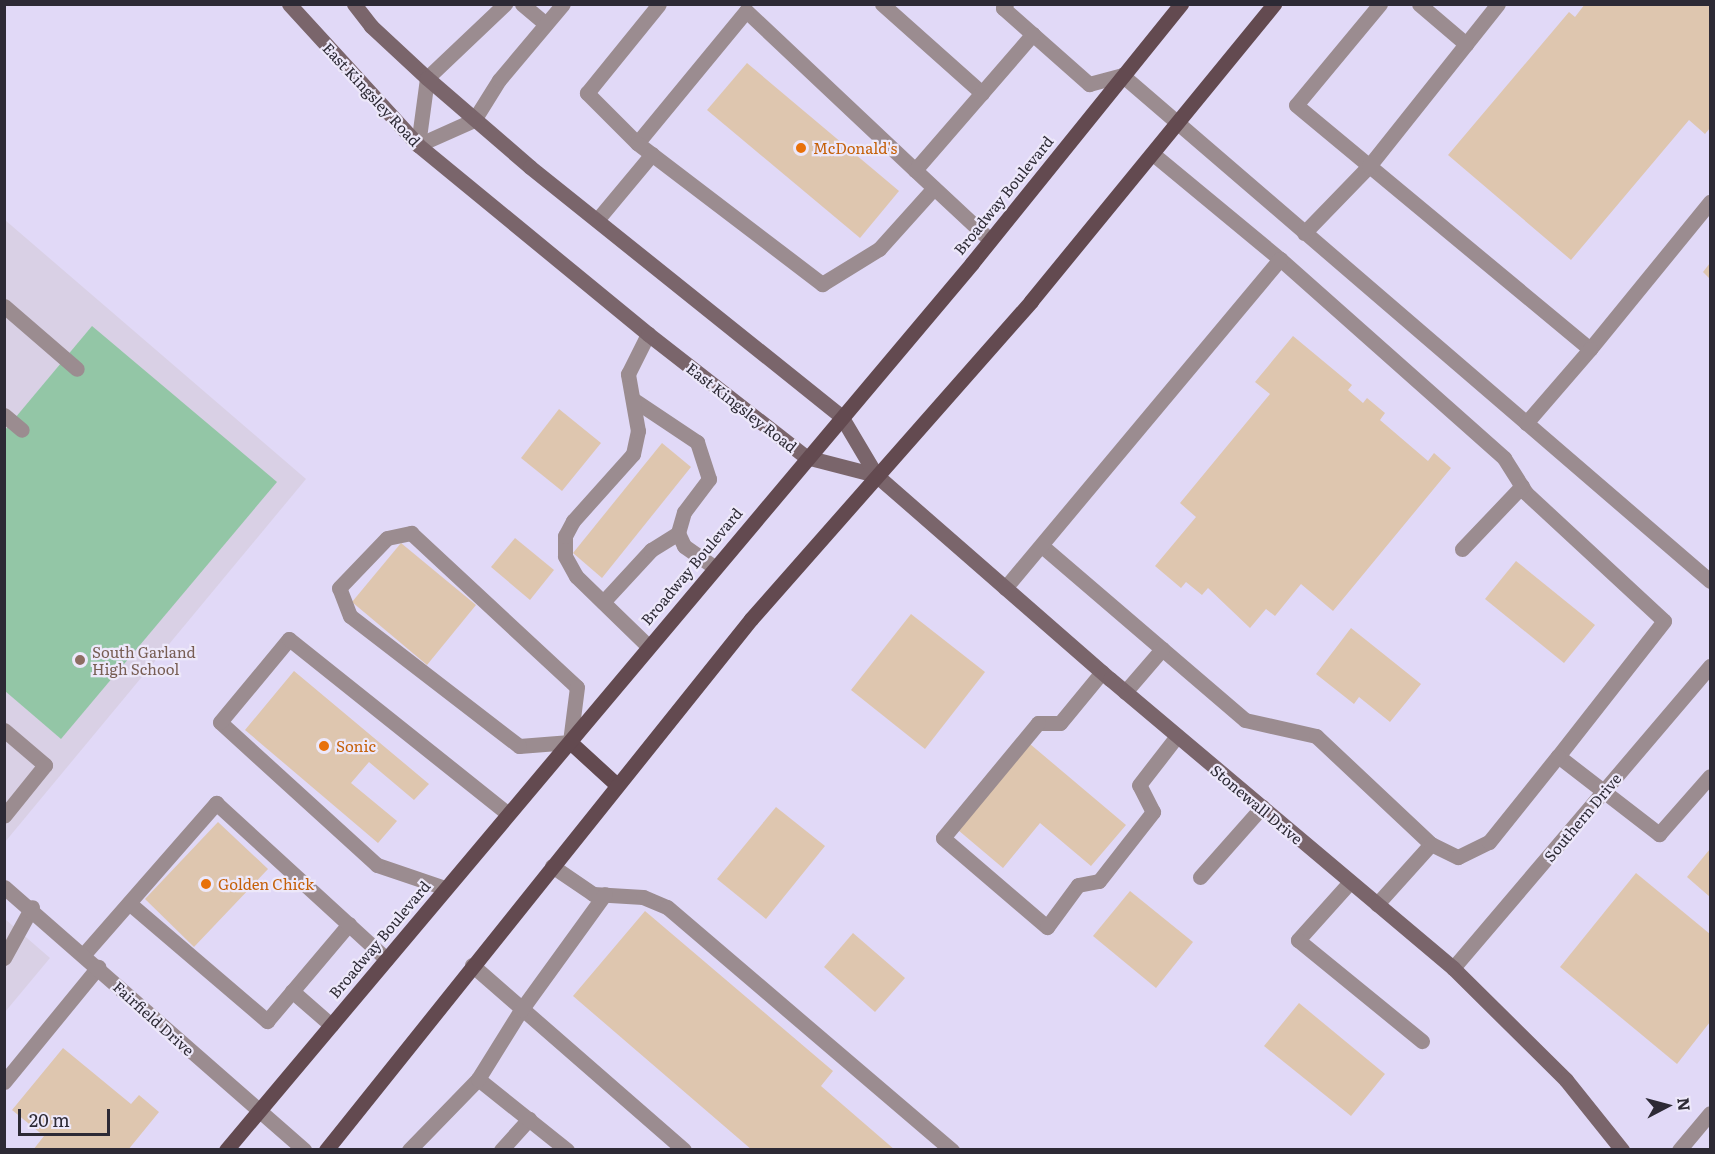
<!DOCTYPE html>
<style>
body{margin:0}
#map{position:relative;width:1715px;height:1154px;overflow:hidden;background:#e1d9f7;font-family:Literata,serif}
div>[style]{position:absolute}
.education>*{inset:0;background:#d9d0e5}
.green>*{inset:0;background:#93c6a6}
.building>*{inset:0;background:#dec6af}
.lane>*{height:15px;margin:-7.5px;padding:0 7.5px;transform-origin:7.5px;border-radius:7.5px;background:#9b8c90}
.street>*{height:15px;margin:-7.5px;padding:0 7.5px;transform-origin:7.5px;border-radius:7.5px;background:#9b8c90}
.secondary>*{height:15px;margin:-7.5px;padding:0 7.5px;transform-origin:7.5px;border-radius:7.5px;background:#7a656b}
.primary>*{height:15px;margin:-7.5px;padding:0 7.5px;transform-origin:7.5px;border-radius:7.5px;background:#634a50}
.dots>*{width:16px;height:16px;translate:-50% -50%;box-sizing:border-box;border:3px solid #ede8fa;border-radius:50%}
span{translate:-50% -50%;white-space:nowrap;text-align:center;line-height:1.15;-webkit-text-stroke:4.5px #ede8fa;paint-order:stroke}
.street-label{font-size:15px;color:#2d2a35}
.food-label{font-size:15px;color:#c56008}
.left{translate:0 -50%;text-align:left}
.education-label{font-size:15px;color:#785e54}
.frame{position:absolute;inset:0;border:6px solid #2d2a35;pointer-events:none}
.north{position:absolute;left:1637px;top:1076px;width:60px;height:60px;-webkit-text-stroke:4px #ede8fa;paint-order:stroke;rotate:84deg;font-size:16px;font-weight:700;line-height:24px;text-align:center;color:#2d2a35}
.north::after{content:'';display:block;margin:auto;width:21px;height:27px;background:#2d2a35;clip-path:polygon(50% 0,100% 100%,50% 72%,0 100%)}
.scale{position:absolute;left:18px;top:1109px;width:92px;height:27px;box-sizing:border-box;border:3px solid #2d2a35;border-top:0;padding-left:8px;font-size:18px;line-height:21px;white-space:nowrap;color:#2d2a35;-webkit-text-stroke:4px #ede8fa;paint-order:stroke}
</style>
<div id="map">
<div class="education">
<i style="clip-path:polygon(5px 220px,306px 479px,5px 842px)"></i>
<i style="clip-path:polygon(5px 919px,50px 958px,5px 1012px)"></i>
</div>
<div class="green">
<i style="clip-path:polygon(92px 326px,277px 482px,61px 739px,5px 691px,5px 430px)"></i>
</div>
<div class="building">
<i style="clip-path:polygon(1585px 4px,1710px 4px,1710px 128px,1705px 134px,1689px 120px,1571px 260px,1448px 155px,1569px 12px,1575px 17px)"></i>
<i style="clip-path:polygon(747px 63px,899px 191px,860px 238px,707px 110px)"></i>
<i style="clip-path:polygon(1710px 263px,1710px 279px,1703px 272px)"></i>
<i style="clip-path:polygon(1293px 336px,1352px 385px,1348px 390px,1363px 403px,1367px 398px,1385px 413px,1380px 420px,1428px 461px,1434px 453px,1451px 468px,1333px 611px,1301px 584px,1275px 616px,1266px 609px,1250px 628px,1208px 588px,1202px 595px,1186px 582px,1181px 588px,1155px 566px,1196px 517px,1180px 503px,1270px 394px,1255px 382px)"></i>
<i style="clip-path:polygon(559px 409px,601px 443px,562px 491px,521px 458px)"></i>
<i style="clip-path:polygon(662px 443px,691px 467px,602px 578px,573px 553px)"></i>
<i style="clip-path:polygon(515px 538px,554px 570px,530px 600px,491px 567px)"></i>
<i style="clip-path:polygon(401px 543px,476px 605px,427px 665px,352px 602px)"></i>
<i style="clip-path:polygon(1516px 561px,1595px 625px,1564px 663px,1485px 599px)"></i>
<i style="clip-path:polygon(911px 614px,985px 672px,925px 749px,851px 690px)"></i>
<i style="clip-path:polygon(1351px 628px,1421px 684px,1390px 722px,1359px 697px,1354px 704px,1316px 674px)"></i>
<i style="clip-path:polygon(294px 671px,429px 784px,414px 800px,369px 762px,351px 783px,397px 821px,378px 843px,245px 730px)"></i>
<i style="clip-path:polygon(1030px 744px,1126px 825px,1091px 866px,1040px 823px,1003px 868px,958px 830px)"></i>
<i style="clip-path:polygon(776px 807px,825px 846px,766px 919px,717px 879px)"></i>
<i style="clip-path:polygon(218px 822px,268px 869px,194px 947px,145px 899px)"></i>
<i style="clip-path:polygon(1710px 849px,1710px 897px,1687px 877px)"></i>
<i style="clip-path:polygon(1636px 873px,1710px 934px,1710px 1022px,1677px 1064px,1560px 967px)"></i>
<i style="clip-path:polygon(1130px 891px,1193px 942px,1156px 988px,1093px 936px)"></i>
<i style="clip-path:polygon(645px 911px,833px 1071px,821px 1086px,895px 1150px,752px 1150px,573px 996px)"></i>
<i style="clip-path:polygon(853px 933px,905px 978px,875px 1012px,824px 967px)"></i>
<i style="clip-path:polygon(1299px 1003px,1385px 1074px,1351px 1116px,1264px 1046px)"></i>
<i style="clip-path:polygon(63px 1048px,131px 1104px,139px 1095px,159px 1112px,128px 1150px,33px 1150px,44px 1136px,12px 1110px)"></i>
</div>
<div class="lane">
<i style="left:522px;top:4px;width:31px;rotate:40deg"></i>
<i style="left:882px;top:4px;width:134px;rotate:41.7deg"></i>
<i style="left:1006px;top:4px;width:5px;rotate:127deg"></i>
<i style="left:1003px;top:8px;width:115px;rotate:41.5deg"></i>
<i style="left:1089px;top:84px;width:34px;rotate:-15deg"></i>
<i style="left:1122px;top:75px;width:776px;rotate:40.71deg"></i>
<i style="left:1380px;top:4px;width:131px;rotate:129.7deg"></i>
<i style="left:1296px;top:105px;width:382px;rotate:39.7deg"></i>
<i style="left:1590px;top:349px;width:190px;rotate:-50.8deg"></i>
<i style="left:1419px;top:4px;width:62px;rotate:40.4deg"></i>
<i style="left:637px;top:143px;width:71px;rotate:-135deg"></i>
<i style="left:587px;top:93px;width:114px;rotate:-51deg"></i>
<i style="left:418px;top:145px;width:61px;rotate:-24.1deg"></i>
<i style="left:474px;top:120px;width:47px;rotate:-58deg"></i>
<i style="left:499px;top:80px;width:99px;rotate:-49.9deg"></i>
<i style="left:418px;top:145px;width:68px;rotate:-82.3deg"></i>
<i style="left:427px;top:78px;width:108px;rotate:-43.5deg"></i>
<i style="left:1153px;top:154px;width:165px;rotate:39.6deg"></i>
<i style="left:1280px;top:259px;width:300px;rotate:41.6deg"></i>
<i style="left:1504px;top:458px;width:41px;rotate:57.8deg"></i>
<i style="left:1526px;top:493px;width:188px;rotate:42.8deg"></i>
<i style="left:1664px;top:621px;width:172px;rotate:128.1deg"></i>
<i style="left:1558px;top:756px;width:128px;rotate:37.7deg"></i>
<i style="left:1659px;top:834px;width:77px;rotate:-48.7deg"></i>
<i style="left:915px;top:170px;width:232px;rotate:-136.7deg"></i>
<i style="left:746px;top:11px;width:171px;rotate:129.5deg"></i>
<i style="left:637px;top:143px;width:233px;rotate:37.3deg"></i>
<i style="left:822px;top:284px;width:67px;rotate:-31.6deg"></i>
<i style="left:879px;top:249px;width:82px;rotate:-48deg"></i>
<i style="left:597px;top:220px;width:86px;rotate:-50.2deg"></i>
<i style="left:1304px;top:233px;width:93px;rotate:-45.9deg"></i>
<i style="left:1369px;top:166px;width:207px;rotate:-51.5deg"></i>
<i style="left:990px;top:240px;width:103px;rotate:-137deg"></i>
<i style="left:915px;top:170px;width:180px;rotate:-49.1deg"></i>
<i style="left:4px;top:306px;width:96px;rotate:40.8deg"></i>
<i style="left:634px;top:400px;width:76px;rotate:33.7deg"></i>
<i style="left:697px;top:442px;width:39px;rotate:72deg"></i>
<i style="left:709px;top:479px;width:41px;rotate:127.1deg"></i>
<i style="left:684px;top:512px;width:22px;rotate:106deg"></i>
<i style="left:678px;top:533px;width:14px;rotate:65deg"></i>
<i style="left:684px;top:546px;width:37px;rotate:35deg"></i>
<i style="left:4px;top:415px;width:23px;rotate:40deg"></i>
<i style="left:1526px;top:423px;width:98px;rotate:-49.1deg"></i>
<i style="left:411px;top:533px;width:226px;rotate:42.9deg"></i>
<i style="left:577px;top:687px;width:55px;rotate:97.3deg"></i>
<i style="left:570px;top:742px;width:51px;rotate:175.5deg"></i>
<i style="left:519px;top:746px;width:213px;rotate:-142.4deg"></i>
<i style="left:350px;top:616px;width:30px;rotate:-111deg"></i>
<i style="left:339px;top:588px;width:69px;rotate:-46.2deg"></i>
<i style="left:387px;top:538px;width:25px;rotate:-12deg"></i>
<i style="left:1042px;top:546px;width:267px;rotate:40.6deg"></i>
<i style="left:1245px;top:720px;width:73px;rotate:12.7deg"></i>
<i style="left:1316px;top:736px;width:158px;rotate:43.2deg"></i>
<i style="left:1431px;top:844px;width:81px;rotate:132deg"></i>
<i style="left:1462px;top:549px;width:87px;rotate:-46.4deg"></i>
<i style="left:1005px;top:588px;width:429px;rotate:-50.1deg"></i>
<i style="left:603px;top:602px;width:71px;rotate:-47.3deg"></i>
<i style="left:651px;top:550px;width:32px;rotate:-32deg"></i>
<i style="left:648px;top:646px;width:100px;rotate:-135.8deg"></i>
<i style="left:576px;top:576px;width:23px;rotate:-119deg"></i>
<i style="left:565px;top:556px;width:20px;rotate:-90deg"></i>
<i style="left:565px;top:536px;width:17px;rotate:-62deg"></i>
<i style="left:573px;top:521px;width:90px;rotate:-48.2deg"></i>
<i style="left:633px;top:454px;width:24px;rotate:-78deg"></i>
<i style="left:638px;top:431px;width:58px;rotate:-100deg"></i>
<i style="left:628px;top:374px;width:45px;rotate:-63.4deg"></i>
<i style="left:1102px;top:672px;width:66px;rotate:129.5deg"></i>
<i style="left:1060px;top:723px;width:22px;rotate:180deg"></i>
<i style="left:1038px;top:723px;width:149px;rotate:129.6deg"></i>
<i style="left:943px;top:838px;width:137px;rotate:40.6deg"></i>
<i style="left:1047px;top:927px;width:52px;rotate:-53.6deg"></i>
<i style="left:1078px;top:885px;width:21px;rotate:-11deg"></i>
<i style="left:1099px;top:881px;width:88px;rotate:-52deg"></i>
<i style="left:1153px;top:812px;width:30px;rotate:-117deg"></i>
<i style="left:1139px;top:785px;width:62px;rotate:-52.2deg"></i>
<i style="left:1125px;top:692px;width:57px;rotate:-49.3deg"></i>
<i style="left:4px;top:730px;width:54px;rotate:40.5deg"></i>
<i style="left:45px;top:765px;width:65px;rotate:128.8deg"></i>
<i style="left:1431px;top:844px;width:30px;rotate:26deg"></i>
<i style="left:1458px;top:857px;width:34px;rotate:-26deg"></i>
<i style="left:1489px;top:842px;width:110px;rotate:-51.3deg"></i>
<i style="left:552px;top:866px;width:50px;rotate:34.3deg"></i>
<i style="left:593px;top:894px;width:50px;rotate:3.4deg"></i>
<i style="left:643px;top:897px;width:26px;rotate:23deg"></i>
<i style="left:667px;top:907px;width:375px;rotate:40.5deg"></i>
<i style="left:1200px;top:877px;width:94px;rotate:-48.5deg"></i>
<i style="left:1350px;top:882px;width:78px;rotate:131.9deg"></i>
<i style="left:1298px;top:940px;width:160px;rotate:39.2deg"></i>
<i style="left:445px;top:888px;width:72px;rotate:-161.3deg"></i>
<i style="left:377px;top:865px;width:212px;rotate:-137.7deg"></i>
<i style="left:220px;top:722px;width:108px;rotate:-50.3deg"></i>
<i style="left:289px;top:639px;width:280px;rotate:38.6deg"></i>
<i style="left:129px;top:903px;width:182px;rotate:40.5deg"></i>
<i style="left:267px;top:1021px;width:127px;rotate:-49.8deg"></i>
<i style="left:84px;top:954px;width:201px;rotate:-48.8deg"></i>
<i style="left:216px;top:803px;width:231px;rotate:42.5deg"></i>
<i style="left:4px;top:958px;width:58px;rotate:-61.2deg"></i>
<i style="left:472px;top:965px;width:281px;rotate:41.1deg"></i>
<i style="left:292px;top:991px;width:52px;rotate:41.1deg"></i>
<i style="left:4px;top:1082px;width:149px;rotate:-50.7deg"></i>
<i style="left:409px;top:1150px;width:99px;rotate:-45.8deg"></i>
<i style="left:501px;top:1150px;width:42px;rotate:-47.9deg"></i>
<i style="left:567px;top:1150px;width:114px;rotate:-141.4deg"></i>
<i style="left:478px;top:1079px;width:81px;rotate:-58.1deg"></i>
<i style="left:521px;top:1010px;width:143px;rotate:-54.1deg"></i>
<i style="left:1679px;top:1150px;width:48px;rotate:-50deg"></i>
</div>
<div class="street">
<i style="left:4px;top:887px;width:399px;rotate:41.2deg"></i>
<i style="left:1453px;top:968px;width:397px;rotate:-49.6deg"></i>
</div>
<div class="secondary">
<i style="left:289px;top:4px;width:191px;rotate:47.5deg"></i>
<i style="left:418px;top:145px;width:298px;rotate:39.4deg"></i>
<i style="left:648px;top:334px;width:200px;rotate:37.9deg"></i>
<i style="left:806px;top:457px;width:72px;rotate:14.4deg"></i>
<i style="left:354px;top:4px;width:28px;rotate:52deg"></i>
<i style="left:371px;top:26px;width:76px;rotate:42.9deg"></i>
<i style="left:427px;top:78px;width:136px;rotate:40.8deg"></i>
<i style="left:530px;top:167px;width:398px;rotate:38.7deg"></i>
<i style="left:841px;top:416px;width:69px;rotate:59.3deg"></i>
<i style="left:876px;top:475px;width:310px;rotate:41.1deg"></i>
<i style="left:1110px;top:679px;width:449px;rotate:40.1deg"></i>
<i style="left:1453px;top:968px;width:159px;rotate:44.7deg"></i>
<i style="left:1566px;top:1080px;width:90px;rotate:51.3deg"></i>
</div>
<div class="primary">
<i style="left:570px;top:742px;width:64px;rotate:42.5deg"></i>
<i style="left:226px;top:1150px;width:1159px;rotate:-49.93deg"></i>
<i style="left:972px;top:263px;width:333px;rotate:-51.1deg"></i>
<i style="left:326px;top:1150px;width:680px;rotate:-51.33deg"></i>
<i style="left:751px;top:619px;width:424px;rotate:-48.6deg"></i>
<i style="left:1031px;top:301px;width:384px;rotate:-50.7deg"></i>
</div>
<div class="dots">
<i style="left:801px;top:148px;background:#e8710a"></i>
<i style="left:80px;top:660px;background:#8d6e63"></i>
<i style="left:324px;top:746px;background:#e8710a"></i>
<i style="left:206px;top:884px;background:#e8710a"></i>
</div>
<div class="street-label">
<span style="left:372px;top:94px;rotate:47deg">East Kingsley Road</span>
<span style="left:1003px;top:195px;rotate:-51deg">Broadway Boulevard</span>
<span style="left:742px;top:407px;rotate:38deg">East Kingsley Road</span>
<span style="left:691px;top:566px;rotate:-50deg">Broadway Boulevard</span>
<span style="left:1257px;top:804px;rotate:40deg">Stonewall Drive</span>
<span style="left:1582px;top:817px;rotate:-50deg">Southern Drive</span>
<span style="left:379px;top:939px;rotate:-50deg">Broadway Boulevard</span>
<span style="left:154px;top:1018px;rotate:42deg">Fairfield Drive</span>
</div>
<div class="food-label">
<span class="left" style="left:813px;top:148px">McDonald's</span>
<span class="left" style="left:336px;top:746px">Sonic</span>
<span class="left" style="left:218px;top:884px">Golden Chick</span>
</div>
<div class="education-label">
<span class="left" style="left:92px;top:660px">South Garland<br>High School</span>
</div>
<div class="frame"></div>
<div class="north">N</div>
<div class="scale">20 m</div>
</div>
